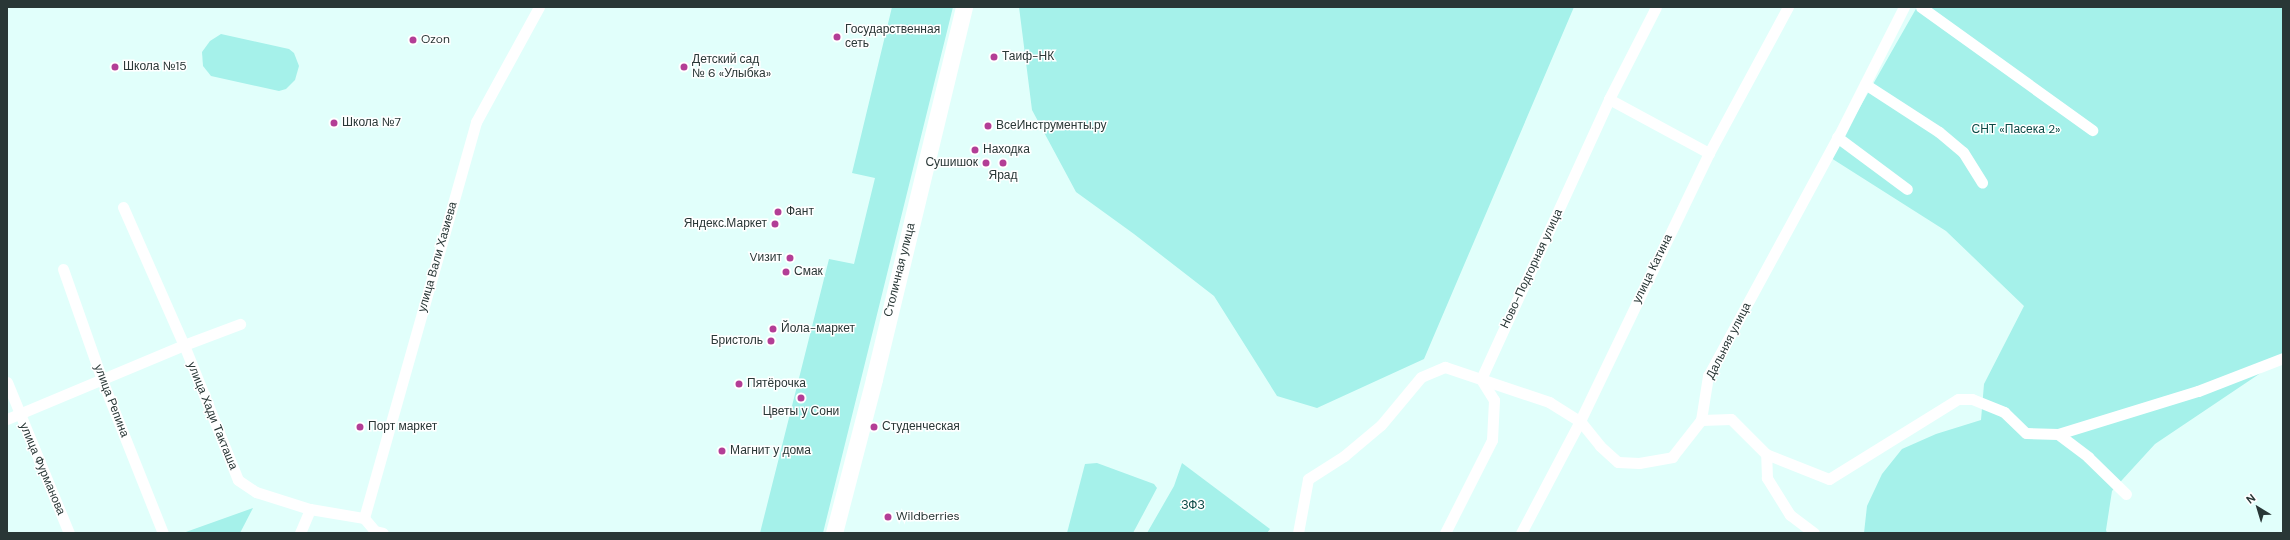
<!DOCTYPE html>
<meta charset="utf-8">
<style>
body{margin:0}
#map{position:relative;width:2290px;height:540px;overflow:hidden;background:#e1fffb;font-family:"DM Sans",sans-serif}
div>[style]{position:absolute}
.green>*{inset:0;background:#a5f1ea}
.minor>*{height:11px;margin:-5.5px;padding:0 5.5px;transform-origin:5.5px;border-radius:5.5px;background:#fff}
.primary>*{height:17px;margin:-8.5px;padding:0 8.5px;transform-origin:8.5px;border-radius:8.5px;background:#fff}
.dots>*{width:11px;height:11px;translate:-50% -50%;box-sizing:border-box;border:2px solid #fff;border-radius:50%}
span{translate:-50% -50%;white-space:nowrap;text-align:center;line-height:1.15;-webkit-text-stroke:3px #fff;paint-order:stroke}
.poi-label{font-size:12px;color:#293736}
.left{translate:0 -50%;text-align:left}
.right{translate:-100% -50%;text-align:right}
.park-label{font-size:12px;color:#0b4a46}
.street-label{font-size:12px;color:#293736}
.frame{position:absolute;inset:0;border:8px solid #293736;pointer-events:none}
.north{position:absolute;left:2238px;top:488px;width:40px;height:40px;-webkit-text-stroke:3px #fff;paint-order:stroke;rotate:322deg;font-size:11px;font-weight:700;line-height:16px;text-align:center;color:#293736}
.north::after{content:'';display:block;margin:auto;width:14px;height:18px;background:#293736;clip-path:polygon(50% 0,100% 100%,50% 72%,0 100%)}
</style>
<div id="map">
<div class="green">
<i style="clip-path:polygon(892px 7px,953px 7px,823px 533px,760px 533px,829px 259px,854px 264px,875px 178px,852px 173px)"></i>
<i style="clip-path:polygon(1019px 7px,1574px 7px,1424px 359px,1317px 408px,1277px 396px,1214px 296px,1134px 234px,1076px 192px,1032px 110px)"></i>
<i style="clip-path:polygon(1917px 7px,2283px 7px,2283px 358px,2155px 444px,2112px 491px,2106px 530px,2107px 533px,1864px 533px,1867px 506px,1882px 474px,1902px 449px,1936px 434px,1981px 420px,1984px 384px,2024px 306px,1946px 231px,1831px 158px)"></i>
<i style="clip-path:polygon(221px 34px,289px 49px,294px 53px,299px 66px,295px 80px,286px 89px,279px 91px,211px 76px,203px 66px,202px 52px,210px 41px)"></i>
<i style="clip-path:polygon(1097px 463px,1154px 484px,1157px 488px,1133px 533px,1067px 533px,1085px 464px)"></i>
<i style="clip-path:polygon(1182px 463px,1270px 529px,1267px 533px,1147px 533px,1174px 486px)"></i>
<i style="clip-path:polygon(253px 508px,240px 533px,183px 533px)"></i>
</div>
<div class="minor">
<i style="left:1921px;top:7px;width:211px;rotate:35.7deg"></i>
<i style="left:1865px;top:84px;width:88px;rotate:33deg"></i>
<i style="left:1939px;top:132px;width:31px;rotate:40deg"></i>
<i style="left:1963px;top:152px;width:36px;rotate:58deg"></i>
<i style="left:1609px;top:99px;width:114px;rotate:28.4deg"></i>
<i style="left:1837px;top:137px;width:87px;rotate:36.6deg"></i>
<i style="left:123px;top:207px;width:151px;rotate:66.2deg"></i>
<i style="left:184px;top:345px;width:145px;rotate:68.2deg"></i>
<i style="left:238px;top:480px;width:22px;rotate:34deg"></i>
<i style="left:256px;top:492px;width:57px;rotate:17.5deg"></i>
<i style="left:310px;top:509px;width:55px;rotate:9.5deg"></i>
<i style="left:364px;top:518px;width:17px;rotate:50deg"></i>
<i style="left:375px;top:531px;width:8px;rotate:14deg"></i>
<i style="left:63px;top:269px;width:118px;rotate:70.6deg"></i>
<i style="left:102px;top:380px;width:165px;rotate:68.3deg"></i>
<i style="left:1481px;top:379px;width:308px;rotate:-65.4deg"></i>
<i style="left:1609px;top:99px;width:103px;rotate:-62.9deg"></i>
<i style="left:7px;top:382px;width:163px;rotate:67.7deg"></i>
<i style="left:7px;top:419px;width:192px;rotate:-22.7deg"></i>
<i style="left:184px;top:345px;width:60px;rotate:-20.6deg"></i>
<i style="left:1701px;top:420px;width:30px;rotate:-2deg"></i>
<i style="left:1731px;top:419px;width:49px;rotate:45deg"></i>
<i style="left:2058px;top:434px;width:146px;rotate:-17.1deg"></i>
<i style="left:2198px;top:391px;width:91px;rotate:-21.2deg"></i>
<i style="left:364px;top:518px;width:412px;rotate:-74.2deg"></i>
<i style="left:476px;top:122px;width:131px;rotate:-61.3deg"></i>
<i style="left:300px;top:533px;width:26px;rotate:-67deg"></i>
<i style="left:1298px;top:533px;width:55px;rotate:-79.5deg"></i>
<i style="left:1308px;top:479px;width:43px;rotate:-32.6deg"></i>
<i style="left:1344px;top:456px;width:48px;rotate:-40deg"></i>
<i style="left:1381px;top:425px;width:62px;rotate:-50.2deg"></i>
<i style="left:1421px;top:377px;width:26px;rotate:-23deg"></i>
<i style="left:1445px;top:367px;width:110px;rotate:18.6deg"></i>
<i style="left:1549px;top:402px;width:36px;rotate:32deg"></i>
<i style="left:1580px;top:421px;width:32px;rotate:51deg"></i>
<i style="left:1600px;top:446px;width:24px;rotate:42deg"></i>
<i style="left:1618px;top:462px;width:21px;rotate:3deg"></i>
<i style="left:1639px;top:463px;width:34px;rotate:-10deg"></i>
<i style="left:1672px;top:457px;width:47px;rotate:-51.9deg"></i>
<i style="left:1701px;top:420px;width:45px;rotate:-81deg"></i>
<i style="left:1708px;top:376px;width:274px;rotate:-61.5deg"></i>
<i style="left:1839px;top:135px;width:144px;rotate:-63.1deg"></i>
<i style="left:1445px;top:533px;width:104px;rotate:-63.2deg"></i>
<i style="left:1492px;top:440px;width:40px;rotate:-87.1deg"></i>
<i style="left:1494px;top:400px;width:25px;rotate:-122deg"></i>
<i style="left:1521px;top:533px;width:127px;rotate:-62.2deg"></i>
<i style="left:1580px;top:421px;width:297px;rotate:-64.3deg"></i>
<i style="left:1709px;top:153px;width:166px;rotate:-61.6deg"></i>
<i style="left:1814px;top:533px;width:30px;rotate:-143deg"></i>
<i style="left:1790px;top:515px;width:44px;rotate:-121.9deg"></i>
<i style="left:1767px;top:478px;width:24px;rotate:-92deg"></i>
<i style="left:1766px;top:454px;width:68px;rotate:21.6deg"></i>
<i style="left:1829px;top:479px;width:152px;rotate:-31.8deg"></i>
<i style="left:1958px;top:399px;width:14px"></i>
<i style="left:1972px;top:399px;width:35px;rotate:22deg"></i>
<i style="left:2004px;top:412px;width:30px;rotate:44deg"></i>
<i style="left:2026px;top:433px;width:32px;rotate:2deg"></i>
<i style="left:2058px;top:434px;width:38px;rotate:37deg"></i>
<i style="left:2088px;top:457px;width:53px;rotate:44.2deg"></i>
</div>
<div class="primary">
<i style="left:834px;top:533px;width:159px;rotate:-75.4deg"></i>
<i style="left:874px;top:379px;width:383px;rotate:-76.4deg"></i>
</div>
<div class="dots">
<i style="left:837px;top:37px;background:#b33e96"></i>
<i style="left:413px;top:40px;background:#b33e96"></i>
<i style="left:994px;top:57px;background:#b33e96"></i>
<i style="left:115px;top:67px;background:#b33e96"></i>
<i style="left:684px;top:67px;background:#b33e96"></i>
<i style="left:334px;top:123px;background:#b33e96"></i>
<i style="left:988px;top:126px;background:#b33e96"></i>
<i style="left:975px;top:150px;background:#b33e96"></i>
<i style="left:986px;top:163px;background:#b33e96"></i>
<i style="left:1003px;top:163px;background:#b33e96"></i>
<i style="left:778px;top:212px;background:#b33e96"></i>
<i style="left:775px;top:224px;background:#b33e96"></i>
<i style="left:790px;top:258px;background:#b33e96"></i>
<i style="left:786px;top:272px;background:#b33e96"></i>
<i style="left:773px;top:329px;background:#b33e96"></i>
<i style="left:771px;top:341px;background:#b33e96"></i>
<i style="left:739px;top:384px;background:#b33e96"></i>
<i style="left:801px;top:398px;background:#b33e96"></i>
<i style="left:360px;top:427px;background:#b33e96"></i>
<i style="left:874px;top:427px;background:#b33e96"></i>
<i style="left:722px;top:451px;background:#b33e96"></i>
<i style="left:888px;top:517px;background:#b33e96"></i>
</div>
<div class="poi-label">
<span class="left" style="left:845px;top:37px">Государственная<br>сеть</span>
<span class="left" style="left:421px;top:40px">Ozon</span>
<span class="left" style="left:1002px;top:57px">Таиф-НК</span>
<span class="left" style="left:692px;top:67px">Детский сад<br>№ 6 «Улыбка»</span>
<span class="left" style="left:123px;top:67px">Школа №15</span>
<span class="left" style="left:342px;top:123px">Школа №7</span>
<span class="left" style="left:996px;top:126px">ВсеИнструменты.ру</span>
<span class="left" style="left:983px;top:150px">Находка</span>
<span class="right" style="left:978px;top:163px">Сушишок</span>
<span style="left:1003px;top:176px">Ярад</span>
<span class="left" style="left:786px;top:212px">Фант</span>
<span class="right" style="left:767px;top:224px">Яндекс.Маркет</span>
<span class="right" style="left:782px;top:258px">Vизит</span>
<span class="left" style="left:794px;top:272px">Смак</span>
<span class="left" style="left:781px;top:329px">Йола-маркет</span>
<span class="right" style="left:763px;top:341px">Бристоль</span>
<span class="left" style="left:747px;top:384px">Пятёрочка</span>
<span style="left:801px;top:412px">Цветы у Сони</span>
<span class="left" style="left:368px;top:427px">Порт маркет</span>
<span class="left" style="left:882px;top:427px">Студенческая</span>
<span class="left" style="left:730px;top:451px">Магнит у дома</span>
<span class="left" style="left:896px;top:517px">Wildberries</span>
</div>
<div class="park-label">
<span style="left:2016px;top:130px">СНТ «Пасека 2»</span>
<span style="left:1193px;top:506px">ЗФЗ</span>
</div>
<div class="street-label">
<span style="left:438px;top:257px;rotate:-74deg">улица Вали Хазиева</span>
<span style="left:1532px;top:269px;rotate:-65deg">Ново-Подгорная улица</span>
<span style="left:1653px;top:269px;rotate:-64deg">улица Катина</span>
<span style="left:900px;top:270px;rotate:-76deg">Столичная улица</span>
<span style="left:1729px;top:341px;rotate:-63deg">Дальняя улица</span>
<span style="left:111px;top:401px;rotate:69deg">улица Репина</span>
<span style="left:212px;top:416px;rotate:68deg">улица Хади Такташа</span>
<span style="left:42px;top:469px;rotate:67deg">улица Фурманова</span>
</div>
<div class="frame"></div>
<div class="north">N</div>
</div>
